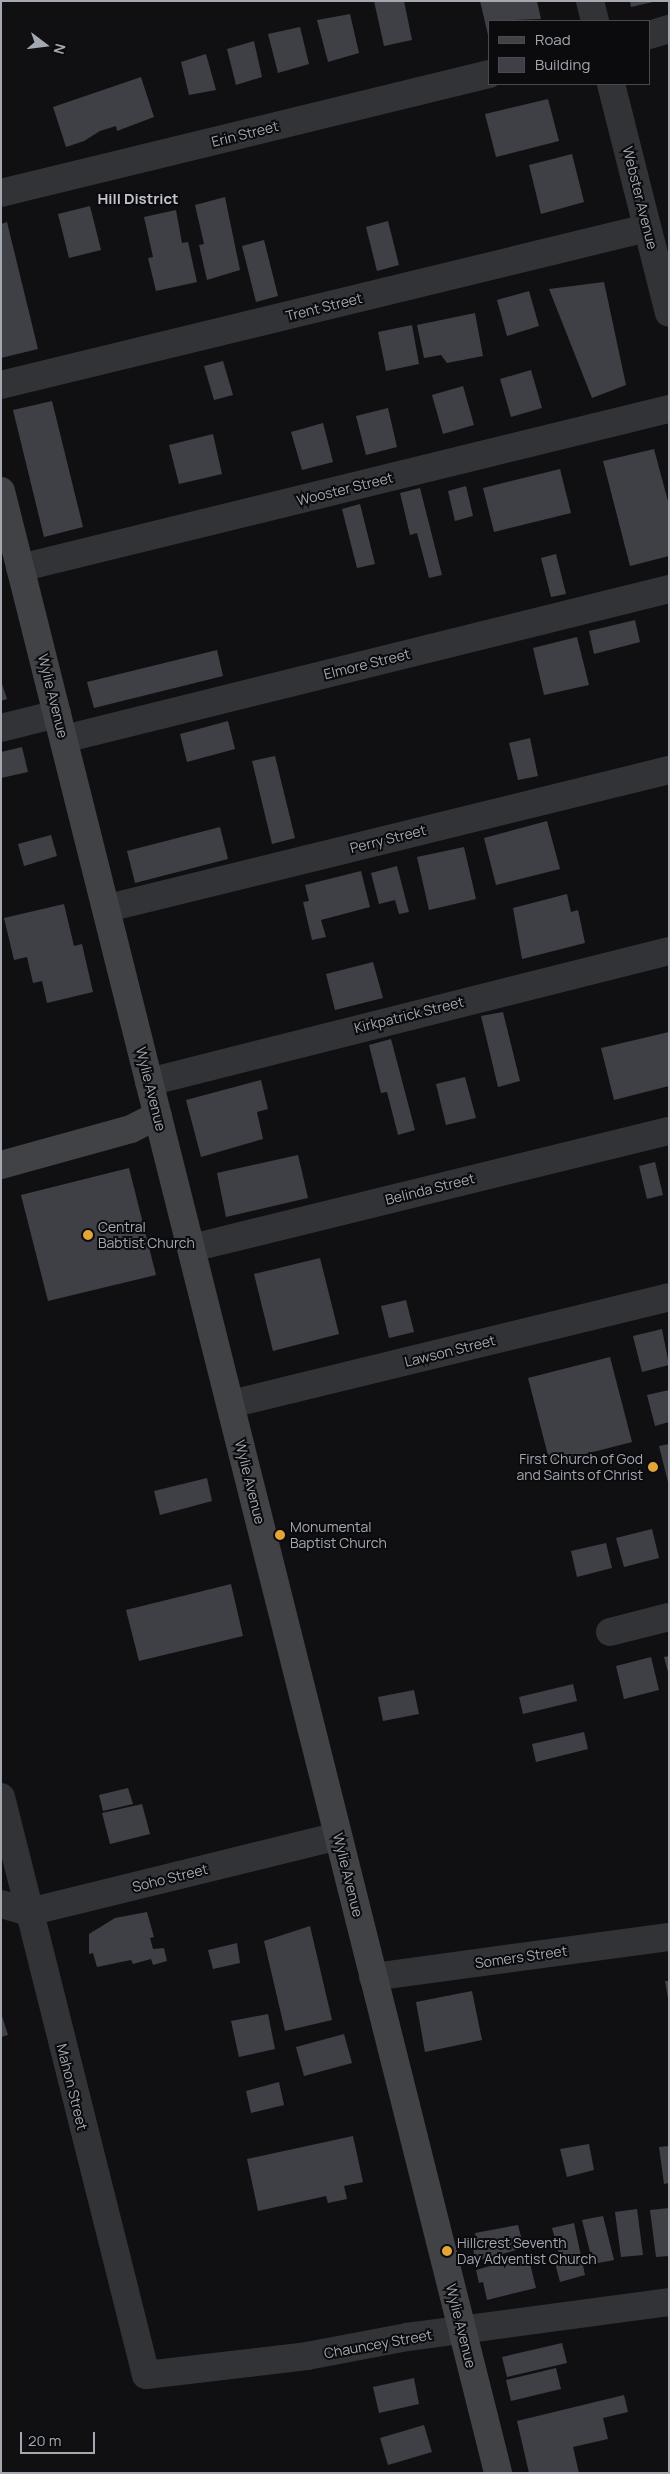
<!DOCTYPE html>
<style>
body{margin:0}
#map{position:relative;width:670px;height:2474px;overflow:hidden;background:#101012;font-family:Manrope,sans-serif}
div>[style]{position:absolute}
.building>*{inset:0;background:#3f4045}
.street>*{height:28px;margin:-14px;padding:0 14px;transform-origin:14px;border-radius:14px;background:#323336}
.secondary>*{height:28px;margin:-14px;padding:0 14px;transform-origin:14px;border-radius:14px;background:#404246}
.dots>*{width:14px;height:14px;translate:-50% -50%;box-sizing:border-box;border:2px solid #0b0b0d;border-radius:50%}
span{translate:-50% -50%;white-space:nowrap;text-align:center;line-height:1.15;-webkit-text-stroke:4px #0b0b0d;paint-order:stroke}
.street-label{font-size:14px;color:#a3a8b1}
.poi-label{font-size:14px;color:#a3a8b1}
.left{translate:0 -50%;text-align:left}
.right{translate:-100% -50%;text-align:right}
.neighbourhood-label{font-size:15px;color:#c3c6ce;font-weight:700}
.frame{position:absolute;inset:0;border:2px solid #a3a8b1;pointer-events:none}
.legend{position:absolute;left:488px;top:20px;width:162px;height:65px;box-sizing:border-box;background:#0b0b0d;border:1px solid #484a4f;margin:0;padding:6px 9px;list-style:none;font-size:15px;color:#a3a8b1}
.legend li{display:flex;align-items:center;gap:10px;height:25px}
.legend b{width:25px;border:1px solid #484a4f}
.north{position:absolute;left:20px;top:20px;width:50px;height:50px;-webkit-text-stroke:4px #0b0b0d;paint-order:stroke;rotate:105deg;font-size:14px;font-weight:700;line-height:20px;text-align:center;color:#a3a8b1}
.north::after{content:'';display:block;margin:auto;width:18px;height:22px;background:#a3a8b1;clip-path:polygon(50% 0,100% 100%,50% 72%,0 100%)}
.scale{position:absolute;left:20px;top:2432px;width:75px;height:22px;box-sizing:border-box;border:2px solid #a3a8b1;border-top:0;padding-left:6px;font-size:15px;line-height:18px;white-space:nowrap;color:#a3a8b1;-webkit-text-stroke:4px #0b0b0d;paint-order:stroke}
</style>
<div id="map">
<div class="building">
<i style="clip-path:polygon(374px 1px,404px 1px,412px 40px,384px 46px)"></i>
<i style="clip-path:polygon(480px 1px,537px 1px,541px 19px,489px 21px,488px 35px)"></i>
<i style="clip-path:polygon(630px 1px,652px 1px,653px 2px,631px 7px)"></i>
<i style="clip-path:polygon(350px 14px,359px 53px,328px 62px,317px 20px)"></i>
<i style="clip-path:polygon(300px 27px,309px 64px,278px 73px,268px 34px)"></i>
<i style="clip-path:polygon(254px 41px,262px 77px,236px 85px,227px 49px)"></i>
<i style="clip-path:polygon(206px 54px,216px 90px,189px 95px,181px 62px)"></i>
<i style="clip-path:polygon(141px 77px,154px 117px,117px 131px,116px 126px,100px 131px,84px 141px,66px 147px,53px 107px)"></i>
<i style="clip-path:polygon(548px 99px,559px 141px,496px 157px,485px 114px)"></i>
<i style="clip-path:polygon(572px 154px,584px 202px,541px 214px,529px 165px)"></i>
<i style="clip-path:polygon(225px 197px,240px 270px,207px 280px,199px 245px,204px 244px,195px 205px)"></i>
<i style="clip-path:polygon(90px 206px,101px 250px,69px 258px,58px 214px)"></i>
<i style="clip-path:polygon(176px 210px,182px 243px,188px 242px,197px 282px,156px 291px,148px 258px,153px 257px,144px 217px)"></i>
<i style="clip-path:polygon(388px 221px,399px 265px,377px 271px,366px 227px)"></i>
<i style="clip-path:polygon(7px 222px,38px 349px,1px 358px,1px 224px)"></i>
<i style="clip-path:polygon(264px 240px,278px 296px,256px 302px,242px 246px)"></i>
<i style="clip-path:polygon(604px 282px,626px 385px,592px 398px,549px 289px)"></i>
<i style="clip-path:polygon(529px 291px,539px 326px,507px 336px,497px 300px)"></i>
<i style="clip-path:polygon(475px 313px,483px 356px,447px 363px,441px 355px,424px 358px,417px 325px)"></i>
<i style="clip-path:polygon(412px 325px,419px 364px,386px 371px,378px 332px)"></i>
<i style="clip-path:polygon(223px 361px,233px 395px,214px 400px,204px 366px)"></i>
<i style="clip-path:polygon(531px 370px,542px 408px,511px 417px,500px 379px)"></i>
<i style="clip-path:polygon(463px 386px,474px 425px,443px 434px,432px 395px)"></i>
<i style="clip-path:polygon(52px 401px,83px 527px,44px 537px,13px 410px)"></i>
<i style="clip-path:polygon(388px 408px,397px 447px,366px 455px,356px 416px)"></i>
<i style="clip-path:polygon(323px 423px,333px 462px,302px 470px,291px 432px)"></i>
<i style="clip-path:polygon(213px 434px,222px 474px,179px 484px,169px 445px)"></i>
<i style="clip-path:polygon(654px 449px,669px 505px,669px 556px,630px 566px,603px 461px)"></i>
<i style="clip-path:polygon(560px 469px,571px 513px,494px 532px,483px 488px)"></i>
<i style="clip-path:polygon(466px 486px,473px 516px,455px 521px,448px 491px)"></i>
<i style="clip-path:polygon(420px 488px,442px 575px,429px 578px,417px 533px,410px 535px,400px 493px)"></i>
<i style="clip-path:polygon(360px 504px,375px 564px,357px 568px,342px 509px)"></i>
<i style="clip-path:polygon(556px 554px,566px 594px,551px 597px,541px 558px)"></i>
<i style="clip-path:polygon(635px 620px,640px 642px,594px 654px,589px 631px)"></i>
<i style="clip-path:polygon(577px 637px,589px 685px,544px 695px,533px 648px)"></i>
<i style="clip-path:polygon(217px 650px,223px 676px,94px 708px,87px 682px)"></i>
<i style="clip-path:polygon(1px 681px,7px 699px,1px 701px)"></i>
<i style="clip-path:polygon(228px 721px,235px 749px,187px 762px,180px 734px)"></i>
<i style="clip-path:polygon(530px 738px,538px 776px,518px 780px,509px 743px)"></i>
<i style="clip-path:polygon(22px 747px,28px 772px,1px 778px,1px 752px)"></i>
<i style="clip-path:polygon(275px 756px,295px 838px,272px 844px,252px 761px)"></i>
<i style="clip-path:polygon(547px 821px,560px 869px,496px 885px,484px 838px)"></i>
<i style="clip-path:polygon(220px 827px,228px 859px,135px 883px,127px 851px)"></i>
<i style="clip-path:polygon(51px 835px,57px 856px,24px 866px,18px 844px)"></i>
<i style="clip-path:polygon(464px 847px,476px 899px,429px 910px,417px 857px)"></i>
<i style="clip-path:polygon(397px 866px,409px 912px,399px 914px,395px 900px,379px 904px,371px 873px)"></i>
<i style="clip-path:polygon(361px 871px,370px 907px,321px 920px,326px 937px,312px 940px,303px 902px,309px 901px,305px 885px)"></i>
<i style="clip-path:polygon(567px 894px,571px 912px,578px 910px,585px 943px,522px 959px,513px 908px)"></i>
<i style="clip-path:polygon(64px 904px,74px 946px,82px 944px,93px 992px,47px 1003px,42px 981px,33px 983px,27px 957px,14px 960px,4px 918px)"></i>
<i style="clip-path:polygon(373px 962px,383px 998px,335px 1010px,326px 974px)"></i>
<i style="clip-path:polygon(503px 1012px,520px 1081px,498px 1087px,481px 1016px)"></i>
<i style="clip-path:polygon(669px 1032px,669px 1086px,614px 1100px,601px 1048px)"></i>
<i style="clip-path:polygon(391px 1039px,415px 1130px,398px 1135px,387px 1092px,381px 1093px,369px 1045px)"></i>
<i style="clip-path:polygon(465px 1077px,476px 1118px,446px 1125px,436px 1084px)"></i>
<i style="clip-path:polygon(261px 1080px,268px 1109px,257px 1112px,263px 1139px,201px 1157px,186px 1100px)"></i>
<i style="clip-path:polygon(298px 1155px,308px 1198px,226px 1217px,217px 1173px)"></i>
<i style="clip-path:polygon(655px 1162px,663px 1195px,647px 1199px,639px 1166px)"></i>
<i style="clip-path:polygon(129px 1168px,156px 1275px,48px 1301px,21px 1195px)"></i>
<i style="clip-path:polygon(320px 1258px,339px 1334px,273px 1351px,254px 1274px)"></i>
<i style="clip-path:polygon(406px 1300px,414px 1332px,389px 1338px,381px 1306px)"></i>
<i style="clip-path:polygon(662px 1329px,669px 1365px,642px 1372px,633px 1336px)"></i>
<i style="clip-path:polygon(610px 1357px,632px 1442px,550px 1463px,528px 1378px)"></i>
<i style="clip-path:polygon(669px 1390px,669px 1422px,655px 1426px,647px 1395px)"></i>
<i style="clip-path:polygon(669px 1444px,669px 1482px,668px 1482px,659px 1446px)"></i>
<i style="clip-path:polygon(207px 1478px,212px 1501px,160px 1515px,154px 1491px)"></i>
<i style="clip-path:polygon(652px 1529px,659px 1558px,624px 1567px,616px 1538px)"></i>
<i style="clip-path:polygon(606px 1543px,612px 1568px,577px 1577px,571px 1551px)"></i>
<i style="clip-path:polygon(231px 1584px,243px 1636px,139px 1661px,126px 1610px)"></i>
<i style="clip-path:polygon(669px 1656px,669px 1671px,668px 1672px,664px 1657px)"></i>
<i style="clip-path:polygon(651px 1657px,659px 1690px,624px 1699px,616px 1666px)"></i>
<i style="clip-path:polygon(573px 1684px,577px 1701px,523px 1714px,519px 1697px)"></i>
<i style="clip-path:polygon(414px 1690px,419px 1714px,383px 1721px,378px 1697px)"></i>
<i style="clip-path:polygon(584px 1732px,588px 1749px,536px 1762px,532px 1744px)"></i>
<i style="clip-path:polygon(128px 1788px,133px 1804px,103px 1811px,99px 1795px)"></i>
<i style="clip-path:polygon(142px 1804px,150px 1834px,110px 1844px,102px 1813px)"></i>
<i style="clip-path:polygon(147px 1912px,154px 1937px,150px 1938px,153px 1949px,164px 1948px,167px 1961px,153px 1965px,151px 1959px,133px 1964px,131px 1960px,97px 1967px,93px 1953px,89px 1954px,89px 1934px,115px 1918px)"></i>
<i style="clip-path:polygon(310px 1926px,332px 2020px,285px 2031px,264px 1941px)"></i>
<i style="clip-path:polygon(237px 1943px,240px 1963px,213px 1969px,208px 1950px)"></i>
<i style="clip-path:polygon(665px 1981px,669px 1981px,669px 1998px,668px 1998px)"></i>
<i style="clip-path:polygon(472px 1991px,482px 2040px,425px 2052px,416px 2002px)"></i>
<i style="clip-path:polygon(268px 2014px,275px 2049px,239px 2057px,231px 2021px)"></i>
<i style="clip-path:polygon(2px 2016px,8px 2035px,1px 2037px,1px 2017px)"></i>
<i style="clip-path:polygon(344px 2034px,352px 2063px,304px 2076px,296px 2047px)"></i>
<i style="clip-path:polygon(279px 2082px,284px 2105px,251px 2113px,246px 2091px)"></i>
<i style="clip-path:polygon(353px 2136px,363px 2182px,344px 2186px,347px 2199px,328px 2203px,326px 2196px,258px 2211px,247px 2159px)"></i>
<i style="clip-path:polygon(589px 2144px,594px 2170px,567px 2177px,560px 2149px)"></i>
<i style="clip-path:polygon(669px 2146px,669px 2183px,664px 2184px,659px 2147px)"></i>
<i style="clip-path:polygon(669px 2208px,669px 2256px,656px 2257px,650px 2210px)"></i>
<i style="clip-path:polygon(637px 2209px,643px 2255px,621px 2257px,615px 2212px)"></i>
<i style="clip-path:polygon(603px 2216px,614px 2260px,593px 2264px,582px 2220px)"></i>
<i style="clip-path:polygon(574px 2223px,585px 2275px,560px 2282px,554px 2259px,560px 2258px,552px 2228px)"></i>
<i style="clip-path:polygon(518px 2225px,524px 2248px,476px 2261px,471px 2241px,476px 2239px,475px 2233px)"></i>
<i style="clip-path:polygon(528px 2255px,536px 2288px,487px 2300px,483px 2282px,479px 2283px,476px 2270px)"></i>
<i style="clip-path:polygon(562px 2343px,567px 2363px,507px 2377px,502px 2357px)"></i>
<i style="clip-path:polygon(556px 2368px,561px 2389px,511px 2401px,506px 2380px)"></i>
<i style="clip-path:polygon(414px 2378px,419px 2404px,379px 2413px,373px 2387px)"></i>
<i style="clip-path:polygon(624px 2395px,628px 2412px,603px 2418px,608px 2439px,573px 2447px,579px 2473px,529px 2473px,517px 2421px)"></i>
<i style="clip-path:polygon(424px 2425px,432px 2452px,388px 2465px,380px 2438px)"></i>
</div>
<div class="street">
<i style="left:590px;top:1px;width:21px;rotate:76deg"></i>
<i style="left:649px;top:35px;width:21px;rotate:-17deg"></i>
<i style="left:611px;top:84px;width:236px;rotate:75.8deg"></i>
<i style="left:1px;top:193px;width:502px;rotate:-13.7deg"></i>
<i style="left:1px;top:385px;width:665px;rotate:-13.66deg"></i>
<i style="left:20px;top:568px;width:668px;rotate:-13.77deg"></i>
<i style="left:1px;top:728px;width:58px;rotate:-14deg"></i>
<i style="left:64px;top:739px;width:623px;rotate:-13.92deg"></i>
<i style="left:108px;top:908px;width:578px;rotate:-13.82deg"></i>
<i style="left:149px;top:1082px;width:536px;rotate:-14.14deg"></i>
<i style="left:192px;top:1248px;width:491px;rotate:-13.8deg"></i>
<i style="left:231px;top:1404px;width:451px;rotate:-13.7deg"></i>
<i style="left:610px;top:1632px;width:61px;rotate:-14.3deg"></i>
<i style="left:1px;top:1797px;width:596px;rotate:75.92deg"></i>
<i style="left:146px;top:2375px;width:162px;rotate:-6.7deg"></i>
<i style="left:307px;top:2356px;width:102px;rotate:-10.8deg"></i>
<i style="left:407px;top:2337px;width:264px;rotate:-7.6deg"></i>
<i style="left:1px;top:1904px;width:29px;rotate:16deg"></i>
<i style="left:29px;top:1912px;width:318px;rotate:-13.8deg"></i>
<i style="left:373px;top:1977px;width:299px;rotate:-7.7deg"></i>
</div>
<div class="secondary">
<i style="left:1px;top:491px;width:2043px;rotate:75.92deg"></i>
<i style="left:1px;top:1165px;width:135px;rotate:-15.5deg"></i>
<i style="left:131px;top:1129px;width:30px;rotate:-27deg"></i>
</div>
<div class="dots">
<i style="left:88px;top:1235px;background:#e4a537"></i>
<i style="left:653px;top:1467px;background:#e4a537"></i>
<i style="left:280px;top:1535px;background:#e4a537"></i>
<i style="left:447px;top:2251px;background:#e4a537"></i>
</div>
<div class="street-label">
<span style="left:245px;top:134px;rotate:-14deg">Erin Street</span>
<span style="left:640px;top:198px;rotate:76deg">Webster Avenue</span>
<span style="left:324px;top:307px;rotate:-14deg">Trent Street</span>
<span style="left:345px;top:489px;rotate:-14deg">Wooster Street</span>
<span style="left:367px;top:664px;rotate:-14deg">Elmore Street</span>
<span style="left:53px;top:696px;rotate:76deg">Wylie Avenue</span>
<span style="left:388px;top:839px;rotate:-14deg">Perry Street</span>
<span style="left:409px;top:1015px;rotate:-14deg">Kirkpatrick Street</span>
<span style="left:151px;top:1089px;rotate:76deg">Wylie Avenue</span>
<span style="left:430px;top:1189px;rotate:-14deg">Belinda Street</span>
<span style="left:450px;top:1351px;rotate:-14deg">Lawson Street</span>
<span style="left:250px;top:1482px;rotate:76deg">Wylie Avenue</span>
<span style="left:348px;top:1875px;rotate:76deg">Wylie Avenue</span>
<span style="left:170px;top:1878px;rotate:-14deg">Soho Street</span>
<span style="left:521px;top:1957px;rotate:-8deg">Somers Street</span>
<span style="left:72px;top:2087px;rotate:76deg">Mahon Street</span>
<span style="left:461px;top:2326px;rotate:76deg">Wylie Avenue</span>
<span style="left:378px;top:2344px;rotate:-10deg">Chauncey Street</span>
</div>
<div class="poi-label">
<span class="left" style="left:98px;top:1235px">Central<br>Babtist Church</span>
<span class="right" style="left:643px;top:1467px">First Church of God<br>and Saints of Christ</span>
<span class="left" style="left:290px;top:1535px">Monumental<br>Baptist Church</span>
<span class="left" style="left:457px;top:2251px">Hillcrest Seventh<br>Day Adventist Church</span>
</div>
<div class="neighbourhood-label">
<span style="left:138px;top:199px">Hill District</span>
</div>
<div class="frame"></div>
<ul class="legend">
<li><b style="height:6px;background:#404246"></b>Road</li>
<li><b style="height:14px;background:#3f4045"></b>Building</li>
</ul>
<div class="north">N</div>
<div class="scale">20 m</div>
</div>
